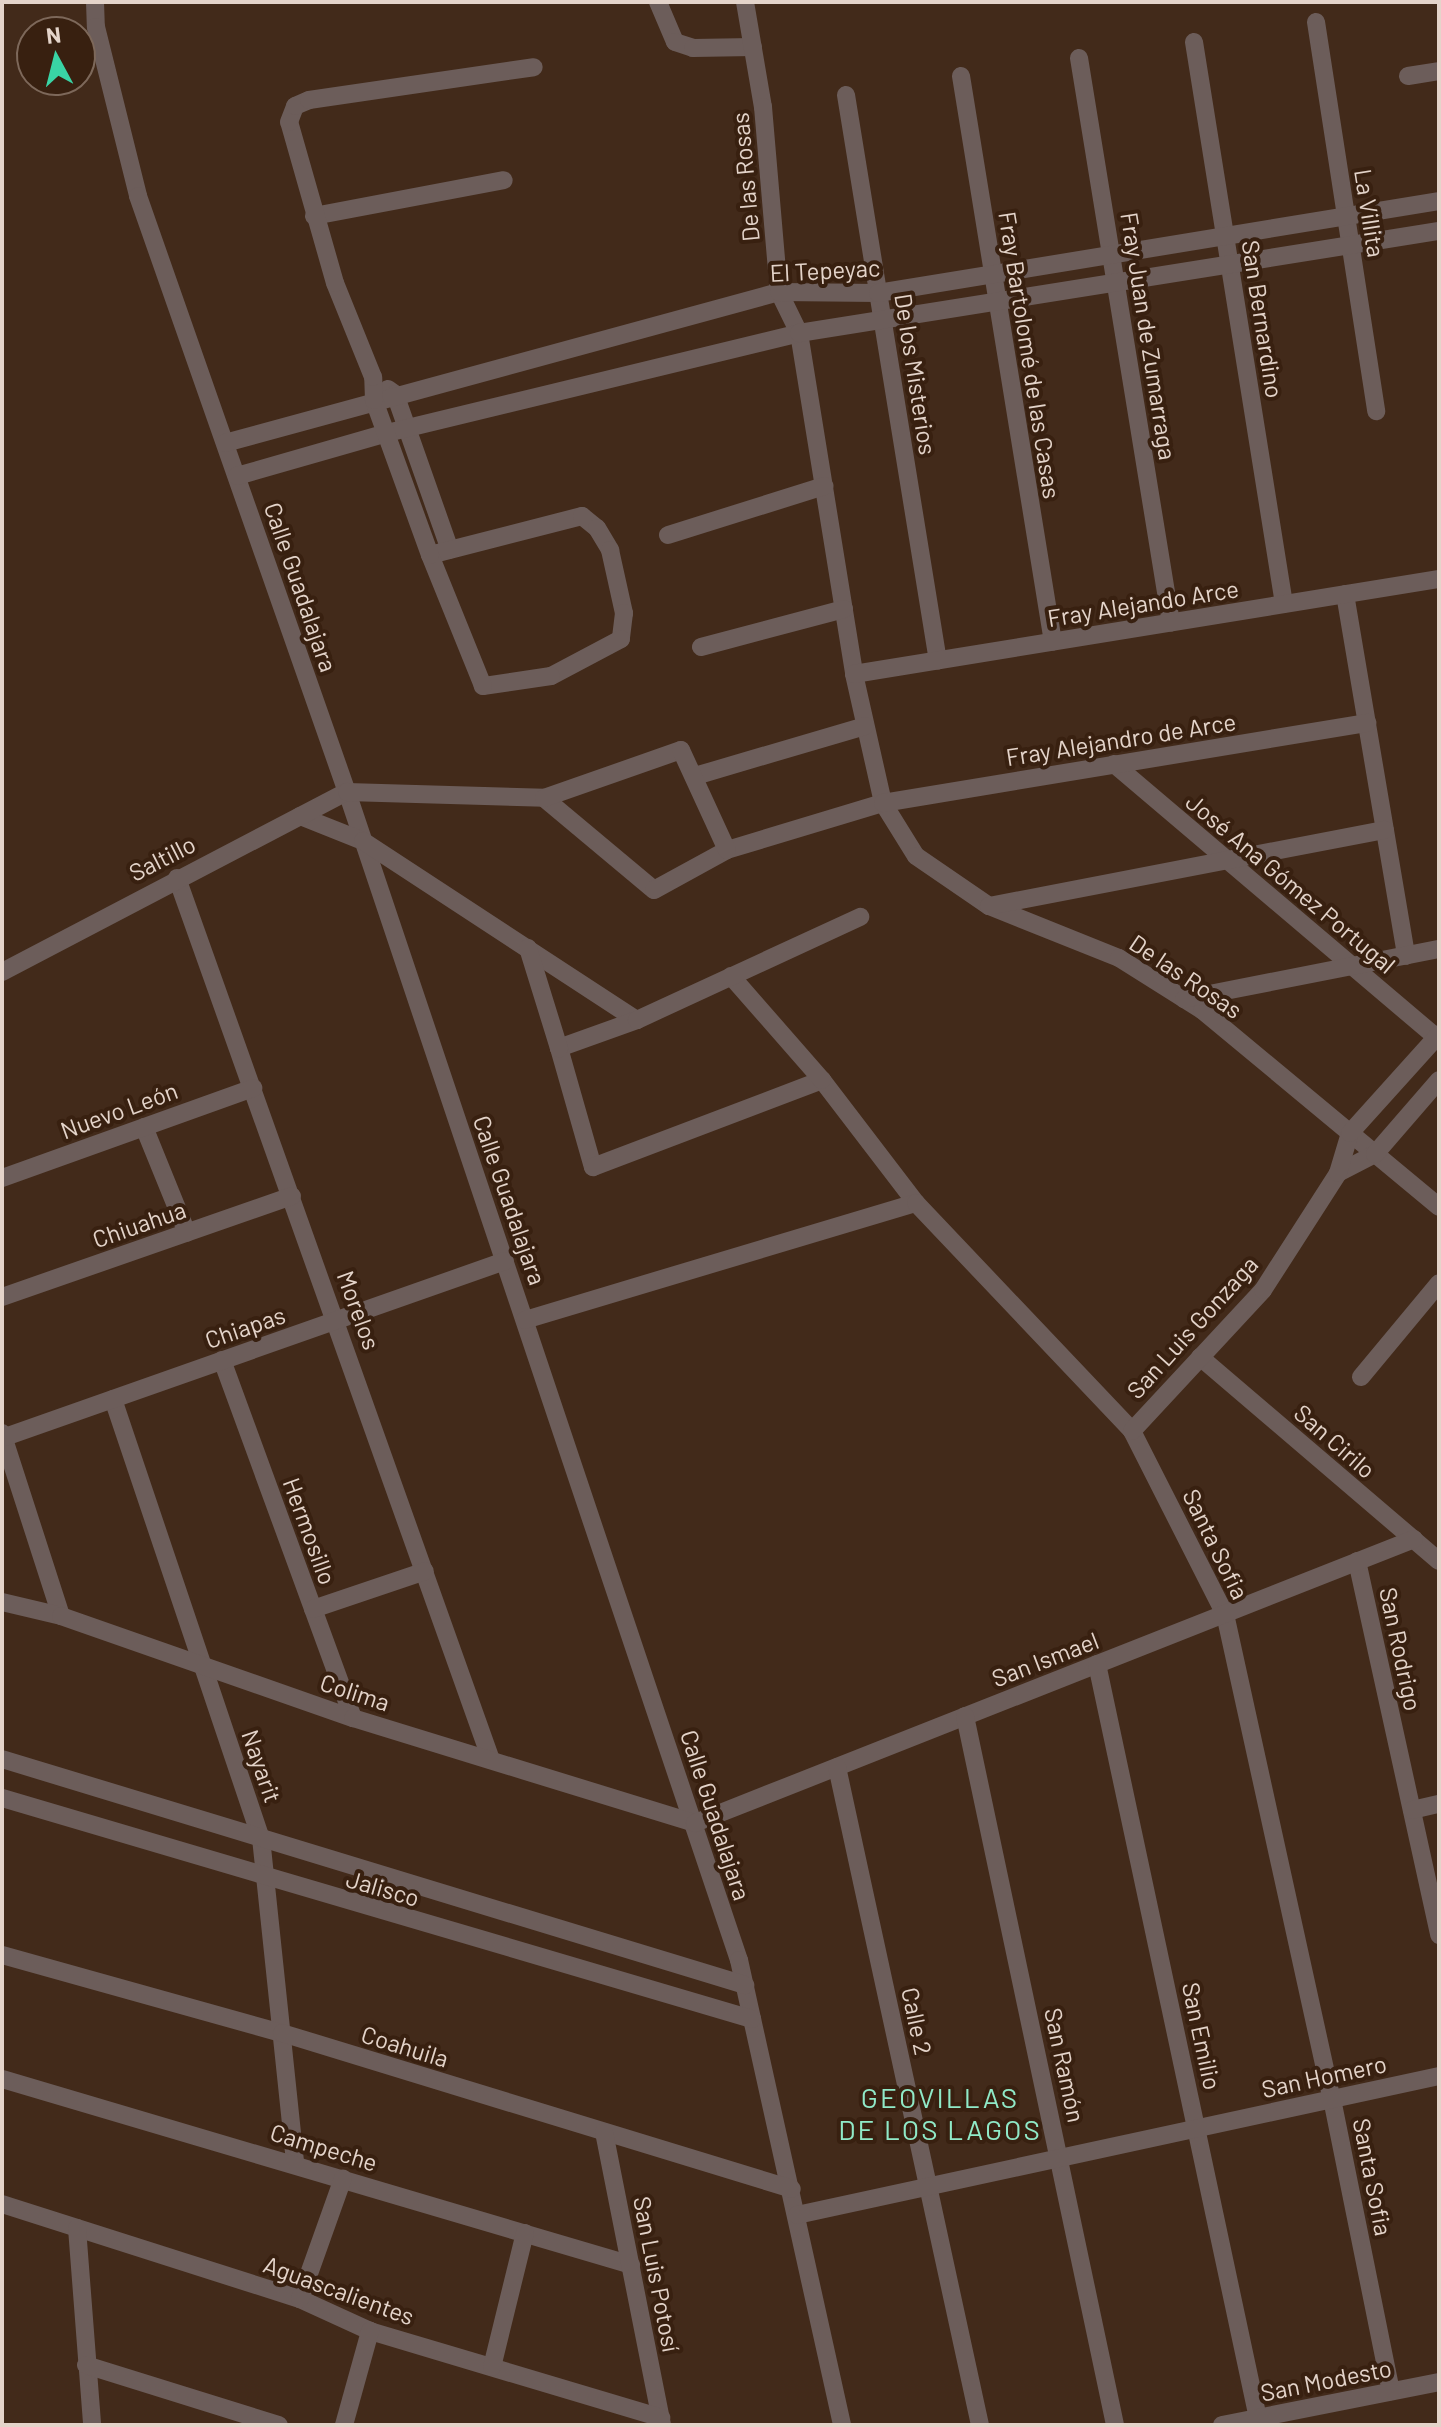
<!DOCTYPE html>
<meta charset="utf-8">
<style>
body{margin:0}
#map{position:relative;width:1441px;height:2427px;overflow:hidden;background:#422a1a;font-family:Barlow,sans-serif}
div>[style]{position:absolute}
.street>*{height:18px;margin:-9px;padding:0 9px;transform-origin:9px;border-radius:9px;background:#6c5d5a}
span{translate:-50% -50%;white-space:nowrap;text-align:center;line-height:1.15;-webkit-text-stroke:8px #382010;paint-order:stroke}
.street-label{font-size:24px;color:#e4d4ca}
.quarter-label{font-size:28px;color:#90eac8;letter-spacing:2px}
.frame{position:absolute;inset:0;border:4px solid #e4d4ca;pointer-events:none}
.north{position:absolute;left:16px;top:16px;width:80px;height:80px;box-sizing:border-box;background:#382010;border:2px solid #7d685a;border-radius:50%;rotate:353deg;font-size:22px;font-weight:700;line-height:32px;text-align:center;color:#e4d4ca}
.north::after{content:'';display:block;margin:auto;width:28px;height:36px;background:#39d4a5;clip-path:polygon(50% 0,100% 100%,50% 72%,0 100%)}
</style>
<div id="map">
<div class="street">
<i style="left:95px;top:2px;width:25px;rotate:88deg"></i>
<i style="left:96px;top:27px;width:174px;rotate:76deg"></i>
<i style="left:138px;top:196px;width:632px;rotate:70.68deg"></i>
<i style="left:347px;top:792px;width:1232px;rotate:71.45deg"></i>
<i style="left:739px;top:1960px;width:476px;rotate:77.5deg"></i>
<i style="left:658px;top:2px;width:43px;rotate:67deg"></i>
<i style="left:675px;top:42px;width:19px;rotate:18deg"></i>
<i style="left:693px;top:48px;width:60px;rotate:-1deg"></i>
<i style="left:745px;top:2px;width:107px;rotate:80.3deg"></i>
<i style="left:763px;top:107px;width:186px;rotate:85.1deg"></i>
<i style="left:779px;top:292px;width:46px;rotate:64deg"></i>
<i style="left:799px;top:333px;width:345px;rotate:80.8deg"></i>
<i style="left:854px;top:674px;width:132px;rotate:77.3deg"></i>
<i style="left:883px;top:803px;width:62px;rotate:58.1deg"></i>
<i style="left:916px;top:856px;width:88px;rotate:34.4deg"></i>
<i style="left:989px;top:906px;width:140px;rotate:21.8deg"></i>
<i style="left:1119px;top:958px;width:98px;rotate:32.1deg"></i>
<i style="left:1202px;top:1010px;width:308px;rotate:39.7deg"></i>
<i style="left:1316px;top:22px;width:394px;rotate:81.2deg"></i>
<i style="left:1194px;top:42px;width:569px;rotate:80.9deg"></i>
<i style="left:1079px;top:58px;width:572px;rotate:80.75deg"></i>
<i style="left:961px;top:76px;width:573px;rotate:80.77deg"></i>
<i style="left:1408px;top:76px;width:31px;rotate:-9deg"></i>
<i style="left:846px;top:95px;width:573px;rotate:80.77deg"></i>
<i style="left:314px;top:216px;width:193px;rotate:-10.7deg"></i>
<i style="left:388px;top:389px;width:9px;rotate:36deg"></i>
<i style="left:395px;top:394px;width:165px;rotate:70.6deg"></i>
<i style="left:225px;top:443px;width:574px;rotate:-15.25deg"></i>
<i style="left:779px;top:292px;width:99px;rotate:0.6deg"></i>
<i style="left:878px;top:293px;width:568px;rotate:-9.31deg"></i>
<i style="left:237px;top:476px;width:156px;rotate:-16deg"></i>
<i style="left:387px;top:433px;width:424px;rotate:-13.6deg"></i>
<i style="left:799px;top:333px;width:648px;rotate:-9.06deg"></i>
<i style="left:668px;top:535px;width:164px;rotate:-17.4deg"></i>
<i style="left:430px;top:555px;width:157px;rotate:-14.4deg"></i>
<i style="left:582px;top:516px;width:19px;rotate:39deg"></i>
<i style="left:597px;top:528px;width:26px;rotate:59deg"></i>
<i style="left:610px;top:550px;width:65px;rotate:77.5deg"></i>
<i style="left:624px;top:613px;width:26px;rotate:97deg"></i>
<i style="left:621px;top:639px;width:79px;rotate:152.1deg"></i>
<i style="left:551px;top:676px;width:69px;rotate:171.6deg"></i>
<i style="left:483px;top:686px;width:141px;rotate:-112deg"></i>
<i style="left:430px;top:555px;width:165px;rotate:-109.9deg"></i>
<i style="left:374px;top:400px;width:23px;rotate:-92deg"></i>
<i style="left:373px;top:377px;width:101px;rotate:-112deg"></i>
<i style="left:335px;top:283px;width:167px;rotate:-105.9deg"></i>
<i style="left:289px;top:122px;width:17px;rotate:-69deg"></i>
<i style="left:295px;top:106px;width:15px;rotate:-23deg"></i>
<i style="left:309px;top:100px;width:227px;rotate:-8.3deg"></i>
<i style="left:1345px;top:594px;width:367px;rotate:80.4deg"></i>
<i style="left:701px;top:647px;width:148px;rotate:-14.9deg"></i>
<i style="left:854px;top:674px;width:593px;rotate:-9.22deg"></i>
<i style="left:1114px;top:764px;width:422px;rotate:40.3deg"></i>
<i style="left:695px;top:776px;width:177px;rotate:-16.4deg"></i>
<i style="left:544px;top:798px;width:143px;rotate:39.9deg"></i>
<i style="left:654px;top:890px;width:83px;rotate:-28.7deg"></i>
<i style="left:727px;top:850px;width:163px;rotate:-16.8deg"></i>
<i style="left:883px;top:803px;width:491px;rotate:-9.4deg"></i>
<i style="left:300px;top:816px;width:68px;rotate:21.6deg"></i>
<i style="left:363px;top:841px;width:327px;rotate:33.2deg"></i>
<i style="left:637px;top:1020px;width:83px;rotate:160.3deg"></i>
<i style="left:559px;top:1048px;width:124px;rotate:74.1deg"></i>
<i style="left:593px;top:1167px;width:245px;rotate:-20.8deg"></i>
<i style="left:822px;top:1080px;width:155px;rotate:52.6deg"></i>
<i style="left:177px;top:878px;width:936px;rotate:70.4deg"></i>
<i style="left:989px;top:906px;width:403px;rotate:-10.9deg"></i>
<i style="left:528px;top:948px;width:105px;rotate:72.8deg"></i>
<i style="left:2px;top:972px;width:389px;rotate:-27.6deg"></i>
<i style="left:347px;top:792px;width:197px;rotate:1.7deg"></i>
<i style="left:544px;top:798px;width:145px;rotate:-19.3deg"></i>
<i style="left:681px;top:750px;width:110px;rotate:65.3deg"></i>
<i style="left:731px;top:976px;width:138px;rotate:48.8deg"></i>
<i style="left:1184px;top:999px;width:260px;rotate:-11.1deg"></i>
<i style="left:637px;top:1020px;width:246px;rotate:-24.8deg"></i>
<i style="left:144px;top:1127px;width:114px;rotate:67.9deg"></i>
<i style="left:1338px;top:1173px;width:42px;rotate:-27.2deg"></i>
<i style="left:1375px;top:1154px;width:98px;rotate:-49.1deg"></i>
<i style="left:2px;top:1178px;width:267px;rotate:-19.7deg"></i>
<i style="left:2px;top:1297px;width:307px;rotate:-19.2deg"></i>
<i style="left:525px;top:1320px;width:408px;rotate:-16.7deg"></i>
<i style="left:916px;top:1203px;width:314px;rotate:46.5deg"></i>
<i style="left:1132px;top:1431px;width:205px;rotate:63.1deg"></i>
<i style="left:1225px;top:1614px;width:497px;rotate:77.6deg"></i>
<i style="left:1332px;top:2099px;width:298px;rotate:78.6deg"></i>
<i style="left:1200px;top:1357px;width:314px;rotate:40.5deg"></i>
<i style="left:222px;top:1360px;width:381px;rotate:69.9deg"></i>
<i style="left:1361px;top:1377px;width:122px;rotate:-50.3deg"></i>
<i style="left:113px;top:1399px;width:463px;rotate:71.4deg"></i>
<i style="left:261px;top:1838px;width:327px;rotate:84deg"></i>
<i style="left:1132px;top:1431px;width:192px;rotate:-47.1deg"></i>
<i style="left:1263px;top:1290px;width:139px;rotate:-57.3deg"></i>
<i style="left:1338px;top:1173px;width:42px;rotate:-73.3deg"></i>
<i style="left:1350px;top:1133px;width:133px;rotate:-48deg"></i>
<i style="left:2px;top:1433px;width:192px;rotate:72.1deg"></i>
<i style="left:2px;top:1438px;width:533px;rotate:-19.39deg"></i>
<i style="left:1357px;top:1561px;width:383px;rotate:77.6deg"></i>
<i style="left:2px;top:1602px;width:61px;rotate:13.3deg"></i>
<i style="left:61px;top:1616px;width:309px;rotate:19.3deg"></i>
<i style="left:353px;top:1718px;width:358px;rotate:17.1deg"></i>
<i style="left:695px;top:1823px;width:773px;rotate:-21.55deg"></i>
<i style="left:313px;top:1609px;width:118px;rotate:-18.7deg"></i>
<i style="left:1097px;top:1664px;width:771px;rotate:77.95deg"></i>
<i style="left:965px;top:1716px;width:725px;rotate:78.05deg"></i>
<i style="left:2px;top:1759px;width:777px;rotate:16.92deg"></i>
<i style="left:837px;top:1767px;width:673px;rotate:77.74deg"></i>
<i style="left:2px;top:1798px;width:782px;rotate:16.42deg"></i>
<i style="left:1412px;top:1810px;width:28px;rotate:-13deg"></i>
<i style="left:2px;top:1955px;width:291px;rotate:15.6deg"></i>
<i style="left:282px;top:2033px;width:533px;rotate:17.01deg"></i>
<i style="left:2px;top:2079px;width:656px;rotate:16.47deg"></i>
<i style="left:604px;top:2132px;width:299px;rotate:78.8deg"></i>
<i style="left:2px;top:2204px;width:313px;rotate:17.7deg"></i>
<i style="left:300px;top:2299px;width:77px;rotate:24.6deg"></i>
<i style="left:370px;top:2331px;width:304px;rotate:16.6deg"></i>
<i style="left:797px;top:2215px;width:657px;rotate:-12.22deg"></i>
<i style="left:77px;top:2228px;width:198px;rotate:85.6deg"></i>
<i style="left:300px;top:2299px;width:128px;rotate:-70.4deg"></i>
<i style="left:86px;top:2365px;width:202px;rotate:17.3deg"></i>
<i style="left:492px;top:2367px;width:138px;rotate:-76.2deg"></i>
<i style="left:344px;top:2425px;width:98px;rotate:-74.5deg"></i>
<i style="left:1222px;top:2425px;width:221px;rotate:-11.2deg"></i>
</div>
<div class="street-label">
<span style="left:745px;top:177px;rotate:-95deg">De las Rosas</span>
<span style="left:1370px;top:213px;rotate:81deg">La Villita</span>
<span style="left:825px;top:270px;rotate:-3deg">El Tepeyac</span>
<span style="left:1263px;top:319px;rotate:81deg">San Bernardino</span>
<span style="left:1149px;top:336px;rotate:81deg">Fray Juan de Zumarraga</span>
<span style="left:1030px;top:355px;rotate:81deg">Fray Bartolomé de las Casas</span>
<span style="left:916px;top:374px;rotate:81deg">De los Misterios</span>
<span style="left:301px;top:587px;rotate:71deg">Calle Guadalajara</span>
<span style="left:1143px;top:603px;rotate:-9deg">Fray Alejando Arce</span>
<span style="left:1121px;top:739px;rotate:-9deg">Fray Alejandro de Arce</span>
<span style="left:162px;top:858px;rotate:-27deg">Saltillo</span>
<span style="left:1291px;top:883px;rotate:40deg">José Ana Gómez Portugal</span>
<span style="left:1186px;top:976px;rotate:34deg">De las Rosas</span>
<span style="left:119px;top:1110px;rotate:-20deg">Nuevo León</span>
<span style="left:510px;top:1200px;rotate:71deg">Calle Guadalajara</span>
<span style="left:139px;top:1224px;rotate:-19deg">Chiuahua</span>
<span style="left:359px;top:1310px;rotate:70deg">Morelos</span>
<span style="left:245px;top:1327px;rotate:-19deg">Chiapas</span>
<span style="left:1192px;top:1327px;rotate:-48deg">San Luis Gonzaga</span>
<span style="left:1335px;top:1441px;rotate:41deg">San Cirilo</span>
<span style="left:310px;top:1531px;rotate:70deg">Hermosillo</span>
<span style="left:1216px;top:1544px;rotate:64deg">Santa Sofia</span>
<span style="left:1401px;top:1649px;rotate:78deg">San Rodrigo</span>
<span style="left:1045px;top:1659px;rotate:-21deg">San Ismael</span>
<span style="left:355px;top:1692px;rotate:18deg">Colima</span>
<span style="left:262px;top:1766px;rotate:71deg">Nayarit</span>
<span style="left:716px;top:1815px;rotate:72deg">Calle Guadalajara</span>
<span style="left:383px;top:1888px;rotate:16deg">Jalisco</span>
<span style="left:917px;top:2021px;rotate:78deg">Calle 2</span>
<span style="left:1202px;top:2036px;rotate:78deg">San Emilio</span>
<span style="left:405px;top:2046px;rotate:17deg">Coahuila</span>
<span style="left:1065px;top:2065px;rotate:78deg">San Ramón</span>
<span style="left:1324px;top:2076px;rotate:-12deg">San Homero</span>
<span style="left:324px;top:2147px;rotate:17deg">Campeche</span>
<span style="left:1373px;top:2177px;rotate:79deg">Santa Sofia</span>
<span style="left:657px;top:2274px;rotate:79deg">San Luis Potosí</span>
<span style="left:339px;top:2290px;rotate:20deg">Aguascalientes</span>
<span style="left:1326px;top:2380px;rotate:-11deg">San Modesto</span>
</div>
<div class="quarter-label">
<span style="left:940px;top:2113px">GEOVILLAS<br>DE LOS LAGOS</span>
</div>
<div class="frame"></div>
<div class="north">N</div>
</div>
